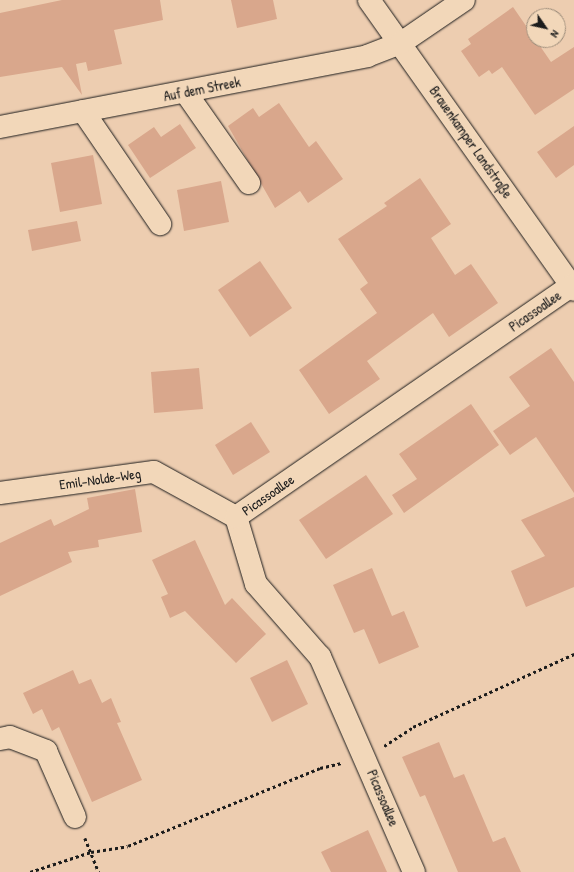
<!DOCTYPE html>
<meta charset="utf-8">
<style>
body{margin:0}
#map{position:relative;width:574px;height:872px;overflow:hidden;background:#edcdb0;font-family:"Patrick Hand",sans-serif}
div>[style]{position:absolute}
.building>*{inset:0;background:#d9a78c}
.path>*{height:2.5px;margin-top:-1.25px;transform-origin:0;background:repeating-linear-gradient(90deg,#1c1c1c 0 3px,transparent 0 6px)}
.roads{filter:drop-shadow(0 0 1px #1c1c1c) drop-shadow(0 0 1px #1c1c1c)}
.minor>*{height:22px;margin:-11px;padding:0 11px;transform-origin:11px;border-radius:11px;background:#f2d7b9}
span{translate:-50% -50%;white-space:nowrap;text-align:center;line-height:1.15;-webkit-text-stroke:3px #f2d7b9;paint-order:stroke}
.street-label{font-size:14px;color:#1c1c1c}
.north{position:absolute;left:526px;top:8px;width:40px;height:40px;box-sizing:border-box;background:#f2d7b9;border:1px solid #9c8c7a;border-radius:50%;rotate:124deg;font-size:11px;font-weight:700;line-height:16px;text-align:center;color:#1c1c1c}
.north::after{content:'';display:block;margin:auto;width:14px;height:18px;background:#1c1c1c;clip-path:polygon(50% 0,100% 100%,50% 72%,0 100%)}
</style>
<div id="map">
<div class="building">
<i style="clip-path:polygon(62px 0,160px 0,163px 20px,114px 30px,122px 64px,88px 71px,86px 62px,76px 64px,82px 95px,62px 67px,0 77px,0 13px)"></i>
<i style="clip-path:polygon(231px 0,273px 0,277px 19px,237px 28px)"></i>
<i style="clip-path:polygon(513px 7px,551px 62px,574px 47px,574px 89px,535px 115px,502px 67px,492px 74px,489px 70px,479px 77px,461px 51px,471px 44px,468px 39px)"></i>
<i style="clip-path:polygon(279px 103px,309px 147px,316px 141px,343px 179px,308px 203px,300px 191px,275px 208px,228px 126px,253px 108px,259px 117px)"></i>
<i style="clip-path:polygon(180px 124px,196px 148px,150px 178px,128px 145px,154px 127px,161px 137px)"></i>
<i style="clip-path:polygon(574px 126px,574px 165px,556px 178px,537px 152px)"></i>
<i style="clip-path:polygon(93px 155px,102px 204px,60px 212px,51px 163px)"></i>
<i style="clip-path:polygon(420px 178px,451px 224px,431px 238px,455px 275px,471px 264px,498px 303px,449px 337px,433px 313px,367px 361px,380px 379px,329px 414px,299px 370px,377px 313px,360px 289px,368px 283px,338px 239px,387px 206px,384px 203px)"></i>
<i style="clip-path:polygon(221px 181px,229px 222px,184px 231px,177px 190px)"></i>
<i style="clip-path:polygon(77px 221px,81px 241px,32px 251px,28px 230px)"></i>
<i style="clip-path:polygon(260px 261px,292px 308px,250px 337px,218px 290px)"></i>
<i style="clip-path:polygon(551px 348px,574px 382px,574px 493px,536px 437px,510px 455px,493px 431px,530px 406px,509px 377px)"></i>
<i style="clip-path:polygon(199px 368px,203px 409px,154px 413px,151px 372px)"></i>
<i style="clip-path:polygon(471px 404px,499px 445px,404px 513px,392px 495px,417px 479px,399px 454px)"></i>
<i style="clip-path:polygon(251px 422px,270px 452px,233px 475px,215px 445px)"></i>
<i style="clip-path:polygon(366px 475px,393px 514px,326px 559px,299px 520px)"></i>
<i style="clip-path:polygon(135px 489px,142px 532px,98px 540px,99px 547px,68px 552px,72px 562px,0 596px,0 543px,51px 519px,54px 526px,89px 509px,87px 498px)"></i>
<i style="clip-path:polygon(574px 497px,574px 587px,526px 607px,511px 571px,545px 556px,521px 520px)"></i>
<i style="clip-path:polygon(195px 540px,225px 605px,232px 598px,266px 634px,236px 663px,185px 611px,170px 618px,161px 597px,168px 594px,152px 560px)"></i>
<i style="clip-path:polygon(372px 568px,392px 616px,404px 611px,419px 647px,379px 664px,364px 629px,354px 633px,333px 585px)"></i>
<i style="clip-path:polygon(287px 660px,308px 704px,272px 722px,250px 678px)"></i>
<i style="clip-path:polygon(73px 670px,79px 684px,91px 679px,102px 703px,111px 698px,121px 722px,117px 723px,142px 780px,92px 802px,59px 727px,52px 731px,42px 709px,33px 714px,23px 693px)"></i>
<i style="clip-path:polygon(439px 742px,454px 778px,464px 774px,493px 842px,505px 837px,521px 872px,458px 872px,425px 795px,420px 797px,402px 757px)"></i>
<i style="clip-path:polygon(368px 830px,387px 872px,331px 872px,321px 852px)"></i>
</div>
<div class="path">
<i style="left:384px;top:746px;width:35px;rotate:-33deg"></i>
<i style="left:413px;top:727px;width:177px;rotate:-24.4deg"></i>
<i style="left:85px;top:838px;width:37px;rotate:68deg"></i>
<i style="left:30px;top:872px;width:64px;rotate:-18.2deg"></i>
<i style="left:91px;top:852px;width:37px;rotate:-9deg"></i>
<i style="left:128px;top:846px;width:207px;rotate:-22.1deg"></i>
<i style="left:320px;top:768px;width:22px;rotate:-13deg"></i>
</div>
<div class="roads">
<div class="minor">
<i style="left:369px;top:0;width:355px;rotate:54.7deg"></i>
<i style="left:186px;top:93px;width:110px;rotate:55deg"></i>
<i style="left:83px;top:111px;width:137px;rotate:55.7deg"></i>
<i style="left:0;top:127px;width:374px;rotate:-10.9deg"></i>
<i style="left:367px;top:56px;width:36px;rotate:-21deg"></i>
<i style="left:401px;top:43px;width:76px;rotate:-34.3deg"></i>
<i style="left:0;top:493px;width:155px;rotate:-7.8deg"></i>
<i style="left:154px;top:472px;width:94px;rotate:28.8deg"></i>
<i style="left:0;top:739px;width:10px;rotate:-11deg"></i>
<i style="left:10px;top:737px;width:39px;rotate:21deg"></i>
<i style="left:46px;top:751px;width:72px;rotate:66.3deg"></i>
<i style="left:414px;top:872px;width:235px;rotate:-113.6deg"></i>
<i style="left:320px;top:657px;width:97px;rotate:-131.2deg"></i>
<i style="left:256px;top:584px;width:70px;rotate:-106.6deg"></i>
<i style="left:236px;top:517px;width:407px;rotate:-34.6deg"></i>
</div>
</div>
<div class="street-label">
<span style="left:202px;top:89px;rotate:-11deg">Auf dem Streek</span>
<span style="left:471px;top:142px;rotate:55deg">Brauenkamper Landstraße</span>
<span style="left:535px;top:311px;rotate:-35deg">Picassoallee</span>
<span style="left:100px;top:479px;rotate:-8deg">Emil-Nolde-Weg</span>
<span style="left:268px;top:495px;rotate:-35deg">Picassoallee</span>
<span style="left:383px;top:798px;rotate:67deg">Picassoallee</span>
</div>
<div class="north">N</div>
</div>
